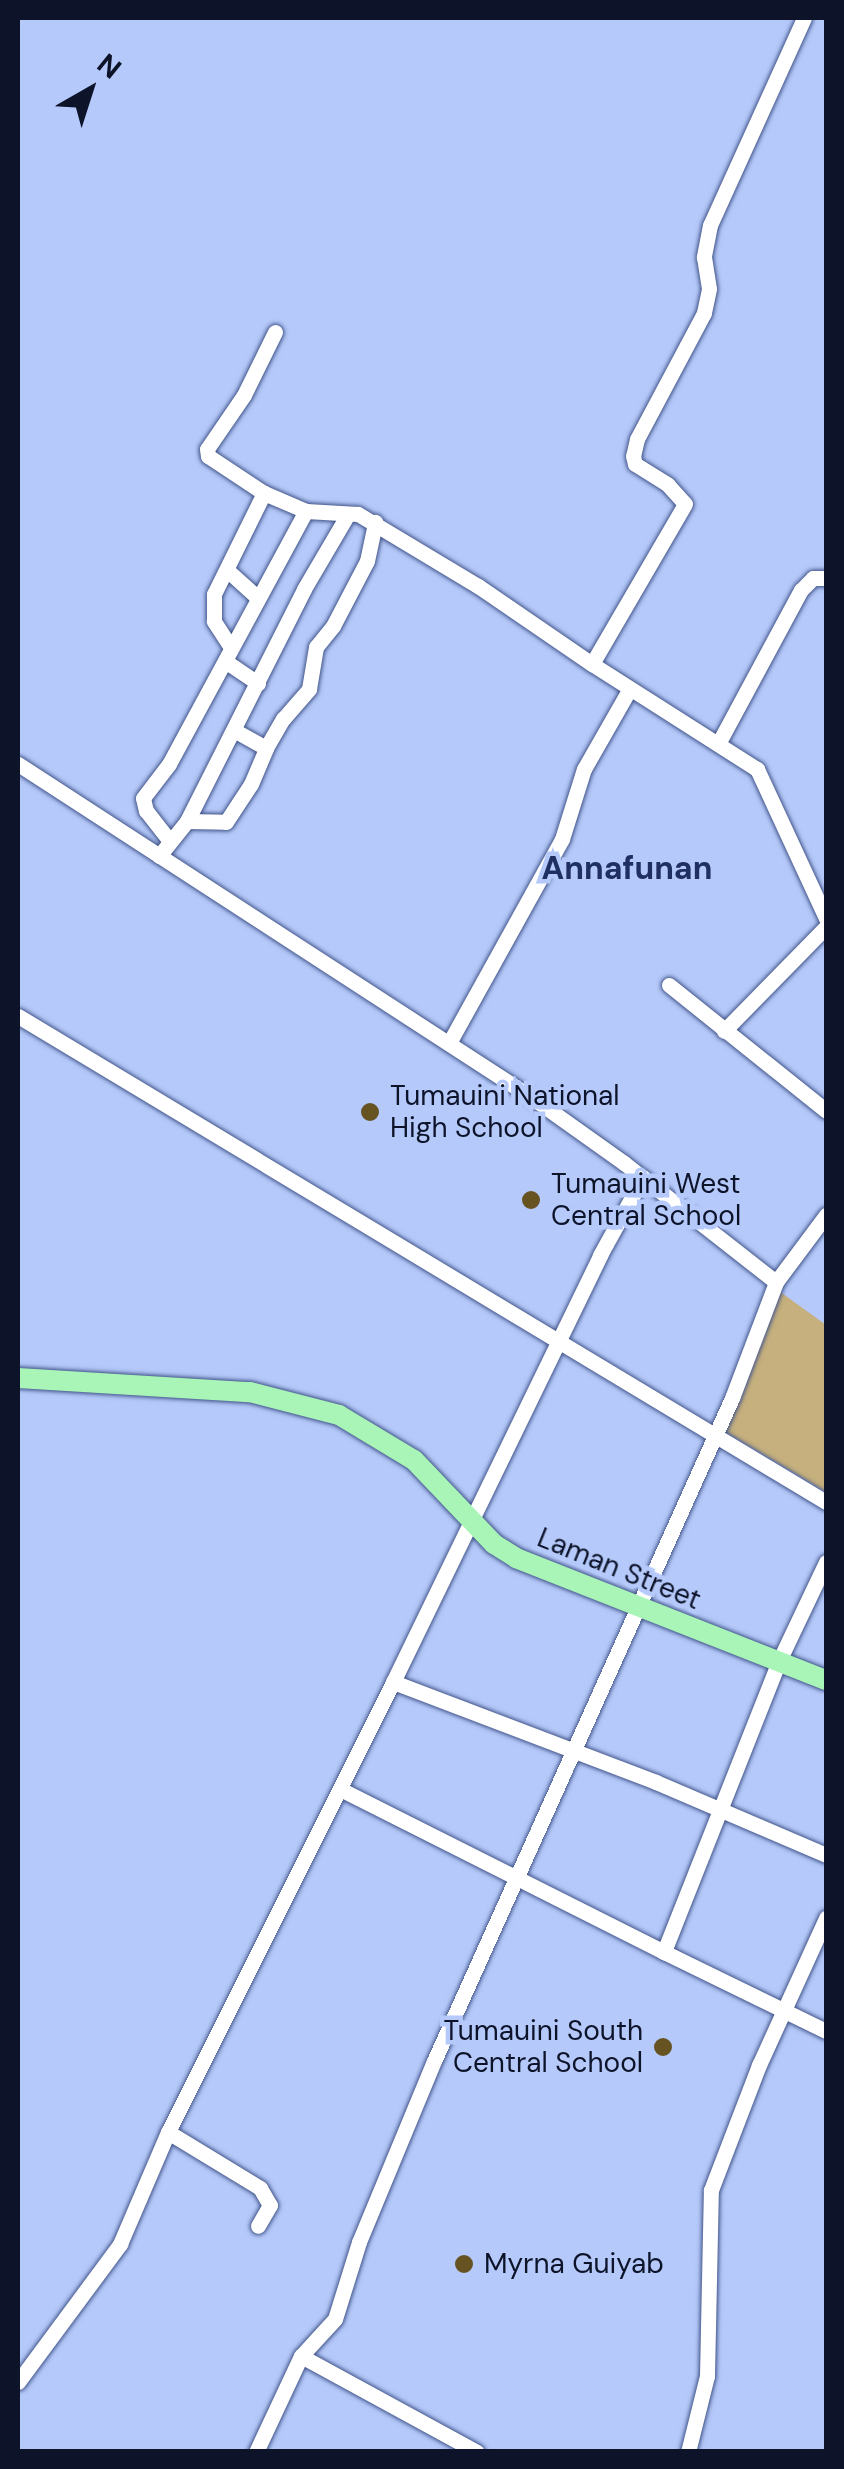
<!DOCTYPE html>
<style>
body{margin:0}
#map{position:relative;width:844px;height:2469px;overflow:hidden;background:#b5c9fa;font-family:"DM Sans",sans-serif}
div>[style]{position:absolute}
.green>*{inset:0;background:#c6b07d}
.roads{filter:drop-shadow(0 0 2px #42558a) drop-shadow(0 0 2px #42558a)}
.minor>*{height:15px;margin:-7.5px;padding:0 7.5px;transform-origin:7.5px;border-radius:7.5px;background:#fff}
.major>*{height:20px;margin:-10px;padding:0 10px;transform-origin:10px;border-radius:10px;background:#a9f5b8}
.dots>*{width:28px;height:28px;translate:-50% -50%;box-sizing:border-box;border:5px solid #b5c9fa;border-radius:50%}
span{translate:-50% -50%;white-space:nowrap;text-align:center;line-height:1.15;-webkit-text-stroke:9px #b5c9fa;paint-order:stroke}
.poi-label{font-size:28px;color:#0d142a}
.left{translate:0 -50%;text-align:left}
.right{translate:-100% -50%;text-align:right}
.street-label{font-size:28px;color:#0d142a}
.quarter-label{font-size:32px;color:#202f61;font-weight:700}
.frame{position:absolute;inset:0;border:20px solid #0d142a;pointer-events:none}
.north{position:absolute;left:40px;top:40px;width:100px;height:100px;-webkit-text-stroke:8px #b5c9fa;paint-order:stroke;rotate:39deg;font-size:28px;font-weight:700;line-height:40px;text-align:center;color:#0d142a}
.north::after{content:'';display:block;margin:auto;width:35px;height:45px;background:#0d142a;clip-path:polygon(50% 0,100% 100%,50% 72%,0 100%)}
</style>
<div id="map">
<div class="green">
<i style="clip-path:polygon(779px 1291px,826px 1325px,826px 1492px,722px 1430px)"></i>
</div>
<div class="roads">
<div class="minor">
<i style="left:804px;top:18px;width:227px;rotate:114.4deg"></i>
<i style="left:710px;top:225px;width:33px;rotate:101deg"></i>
<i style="left:704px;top:257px;width:32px;rotate:81deg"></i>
<i style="left:709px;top:289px;width:25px;rotate:102deg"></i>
<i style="left:704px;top:313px;width:143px;rotate:118deg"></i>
<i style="left:637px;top:439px;width:17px;rotate:103deg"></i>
<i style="left:633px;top:456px;width:8px;rotate:76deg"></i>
<i style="left:635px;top:464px;width:39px;rotate:32deg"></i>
<i style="left:668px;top:485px;width:25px;rotate:48deg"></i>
<i style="left:685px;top:504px;width:185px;rotate:120.2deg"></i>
<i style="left:592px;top:664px;width:196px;rotate:32.5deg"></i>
<i style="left:757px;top:769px;width:164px;rotate:65.2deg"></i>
<i style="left:275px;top:332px;width:70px;rotate:116.2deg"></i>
<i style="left:244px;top:395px;width:65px;rotate:124.4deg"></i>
<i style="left:207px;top:449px;width:7px;rotate:82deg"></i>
<i style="left:208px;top:456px;width:67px;rotate:33.5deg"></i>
<i style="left:264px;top:493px;width:46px;rotate:23.2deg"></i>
<i style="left:306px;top:511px;width:52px;rotate:3.3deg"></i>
<i style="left:358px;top:514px;width:140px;rotate:31deg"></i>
<i style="left:478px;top:586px;width:138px;rotate:34.4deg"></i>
<i style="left:227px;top:570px;width:42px;rotate:42.1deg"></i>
<i style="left:230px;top:646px;width:30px;rotate:-123deg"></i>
<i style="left:214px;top:621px;width:27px;rotate:-90deg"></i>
<i style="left:214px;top:594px;width:113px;rotate:-63.7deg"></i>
<i style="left:225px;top:661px;width:40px;rotate:34deg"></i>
<i style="left:718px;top:744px;width:175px;rotate:-61.7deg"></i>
<i style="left:801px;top:590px;width:17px;rotate:-45deg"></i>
<i style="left:813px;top:578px;width:13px"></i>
<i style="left:266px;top:748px;width:34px;rotate:-60deg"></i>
<i style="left:283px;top:719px;width:40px;rotate:-49deg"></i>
<i style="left:309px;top:689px;width:43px;rotate:-80.5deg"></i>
<i style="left:316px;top:647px;width:27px;rotate:-51deg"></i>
<i style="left:333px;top:626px;width:73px;rotate:-62.4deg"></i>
<i style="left:367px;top:561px;width:40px;rotate:-78deg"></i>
<i style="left:18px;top:764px;width:615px;rotate:32.99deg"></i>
<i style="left:534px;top:1099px;width:110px;rotate:35.4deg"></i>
<i style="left:624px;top:1163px;width:193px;rotate:38.1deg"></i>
<i style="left:187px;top:821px;width:39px;rotate:1deg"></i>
<i style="left:226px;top:822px;width:45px;rotate:-56.7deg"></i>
<i style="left:251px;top:784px;width:39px;rotate:-67deg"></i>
<i style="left:266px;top:748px;width:37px;rotate:-151deg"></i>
<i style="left:169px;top:840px;width:37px;rotate:-128deg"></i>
<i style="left:146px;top:811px;width:13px;rotate:-103deg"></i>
<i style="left:143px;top:798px;width:43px;rotate:-52.6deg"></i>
<i style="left:169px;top:764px;width:288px;rotate:-61.6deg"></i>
<i style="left:159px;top:856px;width:45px;rotate:-51.3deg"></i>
<i style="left:187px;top:821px;width:260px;rotate:-63.2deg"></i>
<i style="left:304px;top:589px;width:87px;rotate:-59.6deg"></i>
<i style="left:669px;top:985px;width:201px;rotate:38.7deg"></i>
<i style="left:18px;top:1016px;width:943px;rotate:31.03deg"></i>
<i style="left:724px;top:1031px;width:146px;rotate:-45.6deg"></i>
<i style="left:449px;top:1043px;width:233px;rotate:-61deg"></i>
<i style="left:562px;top:839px;width:73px;rotate:-72.6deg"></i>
<i style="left:584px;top:769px;width:91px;rotate:-60.3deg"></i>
<i style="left:826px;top:1562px;width:110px;rotate:115.4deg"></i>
<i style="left:779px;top:1661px;width:313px;rotate:111.6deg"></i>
<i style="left:664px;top:1952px;width:180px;rotate:26deg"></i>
<i style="left:393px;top:1682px;width:281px;rotate:20.8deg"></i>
<i style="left:656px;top:1782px;width:185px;rotate:23.2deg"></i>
<i style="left:340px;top:1789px;width:363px;rotate:26.7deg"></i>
<i style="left:168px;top:2132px;width:108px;rotate:31.3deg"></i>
<i style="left:260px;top:2188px;width:20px;rotate:60deg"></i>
<i style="left:270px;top:2205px;width:24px;rotate:120deg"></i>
<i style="left:301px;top:2356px;width:200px;rotate:28.6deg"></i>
<i style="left:18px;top:2382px;width:172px;rotate:-53.5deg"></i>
<i style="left:120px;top:2244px;width:122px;rotate:-66.8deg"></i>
<i style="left:168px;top:2132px;width:503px;rotate:-63.43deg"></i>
<i style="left:393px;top:1682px;width:475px;rotate:-64.1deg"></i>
<i style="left:600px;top:1255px;width:89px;rotate:-61.1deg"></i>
<i style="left:256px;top:2452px;width:106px;rotate:-64.9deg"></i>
<i style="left:301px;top:2356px;width:50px;rotate:-47.4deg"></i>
<i style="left:335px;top:2319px;width:81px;rotate:-72.7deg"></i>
<i style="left:359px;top:2242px;width:196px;rotate:-67.5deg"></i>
<i style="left:434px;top:2061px;width:727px;rotate:-65.8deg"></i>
<i style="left:732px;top:1398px;width:124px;rotate:-69.2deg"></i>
<i style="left:776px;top:1282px;width:84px;rotate:-53.3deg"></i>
<i style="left:688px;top:2452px;width:78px;rotate:-76deg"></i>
<i style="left:707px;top:2376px;width:186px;rotate:-88.8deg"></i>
<i style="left:711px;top:2190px;width:134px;rotate:-69deg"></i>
<i style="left:759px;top:2065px;width:162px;rotate:-65.5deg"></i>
</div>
<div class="major">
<i style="left:18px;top:1378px;width:232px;rotate:3.5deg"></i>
<i style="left:250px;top:1392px;width:92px;rotate:14.5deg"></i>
<i style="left:339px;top:1415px;width:87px;rotate:31deg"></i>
<i style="left:414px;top:1460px;width:116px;rotate:46.4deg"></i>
<i style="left:494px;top:1544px;width:26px;rotate:32deg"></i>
<i style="left:516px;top:1558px;width:333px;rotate:21.5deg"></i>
</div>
</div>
<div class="dots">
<i style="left:370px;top:1112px;background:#675322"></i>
<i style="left:531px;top:1200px;background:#675322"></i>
<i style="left:663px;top:2047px;background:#675322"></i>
<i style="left:464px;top:2264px;background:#675322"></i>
</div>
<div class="poi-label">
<span class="left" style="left:390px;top:1112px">Tumauini National<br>High School</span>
<span class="left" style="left:551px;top:1200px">Tumauini West<br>Central School</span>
<span class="right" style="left:643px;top:2047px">Tumauini South<br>Central School</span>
<span class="left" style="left:484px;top:2264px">Myrna Guiyab</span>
</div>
<div class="street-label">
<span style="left:619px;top:1569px;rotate:22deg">Laman Street</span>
</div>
<div class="quarter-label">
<span style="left:627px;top:868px">Annafunan</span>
</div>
<div class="frame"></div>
<div class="north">N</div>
</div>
